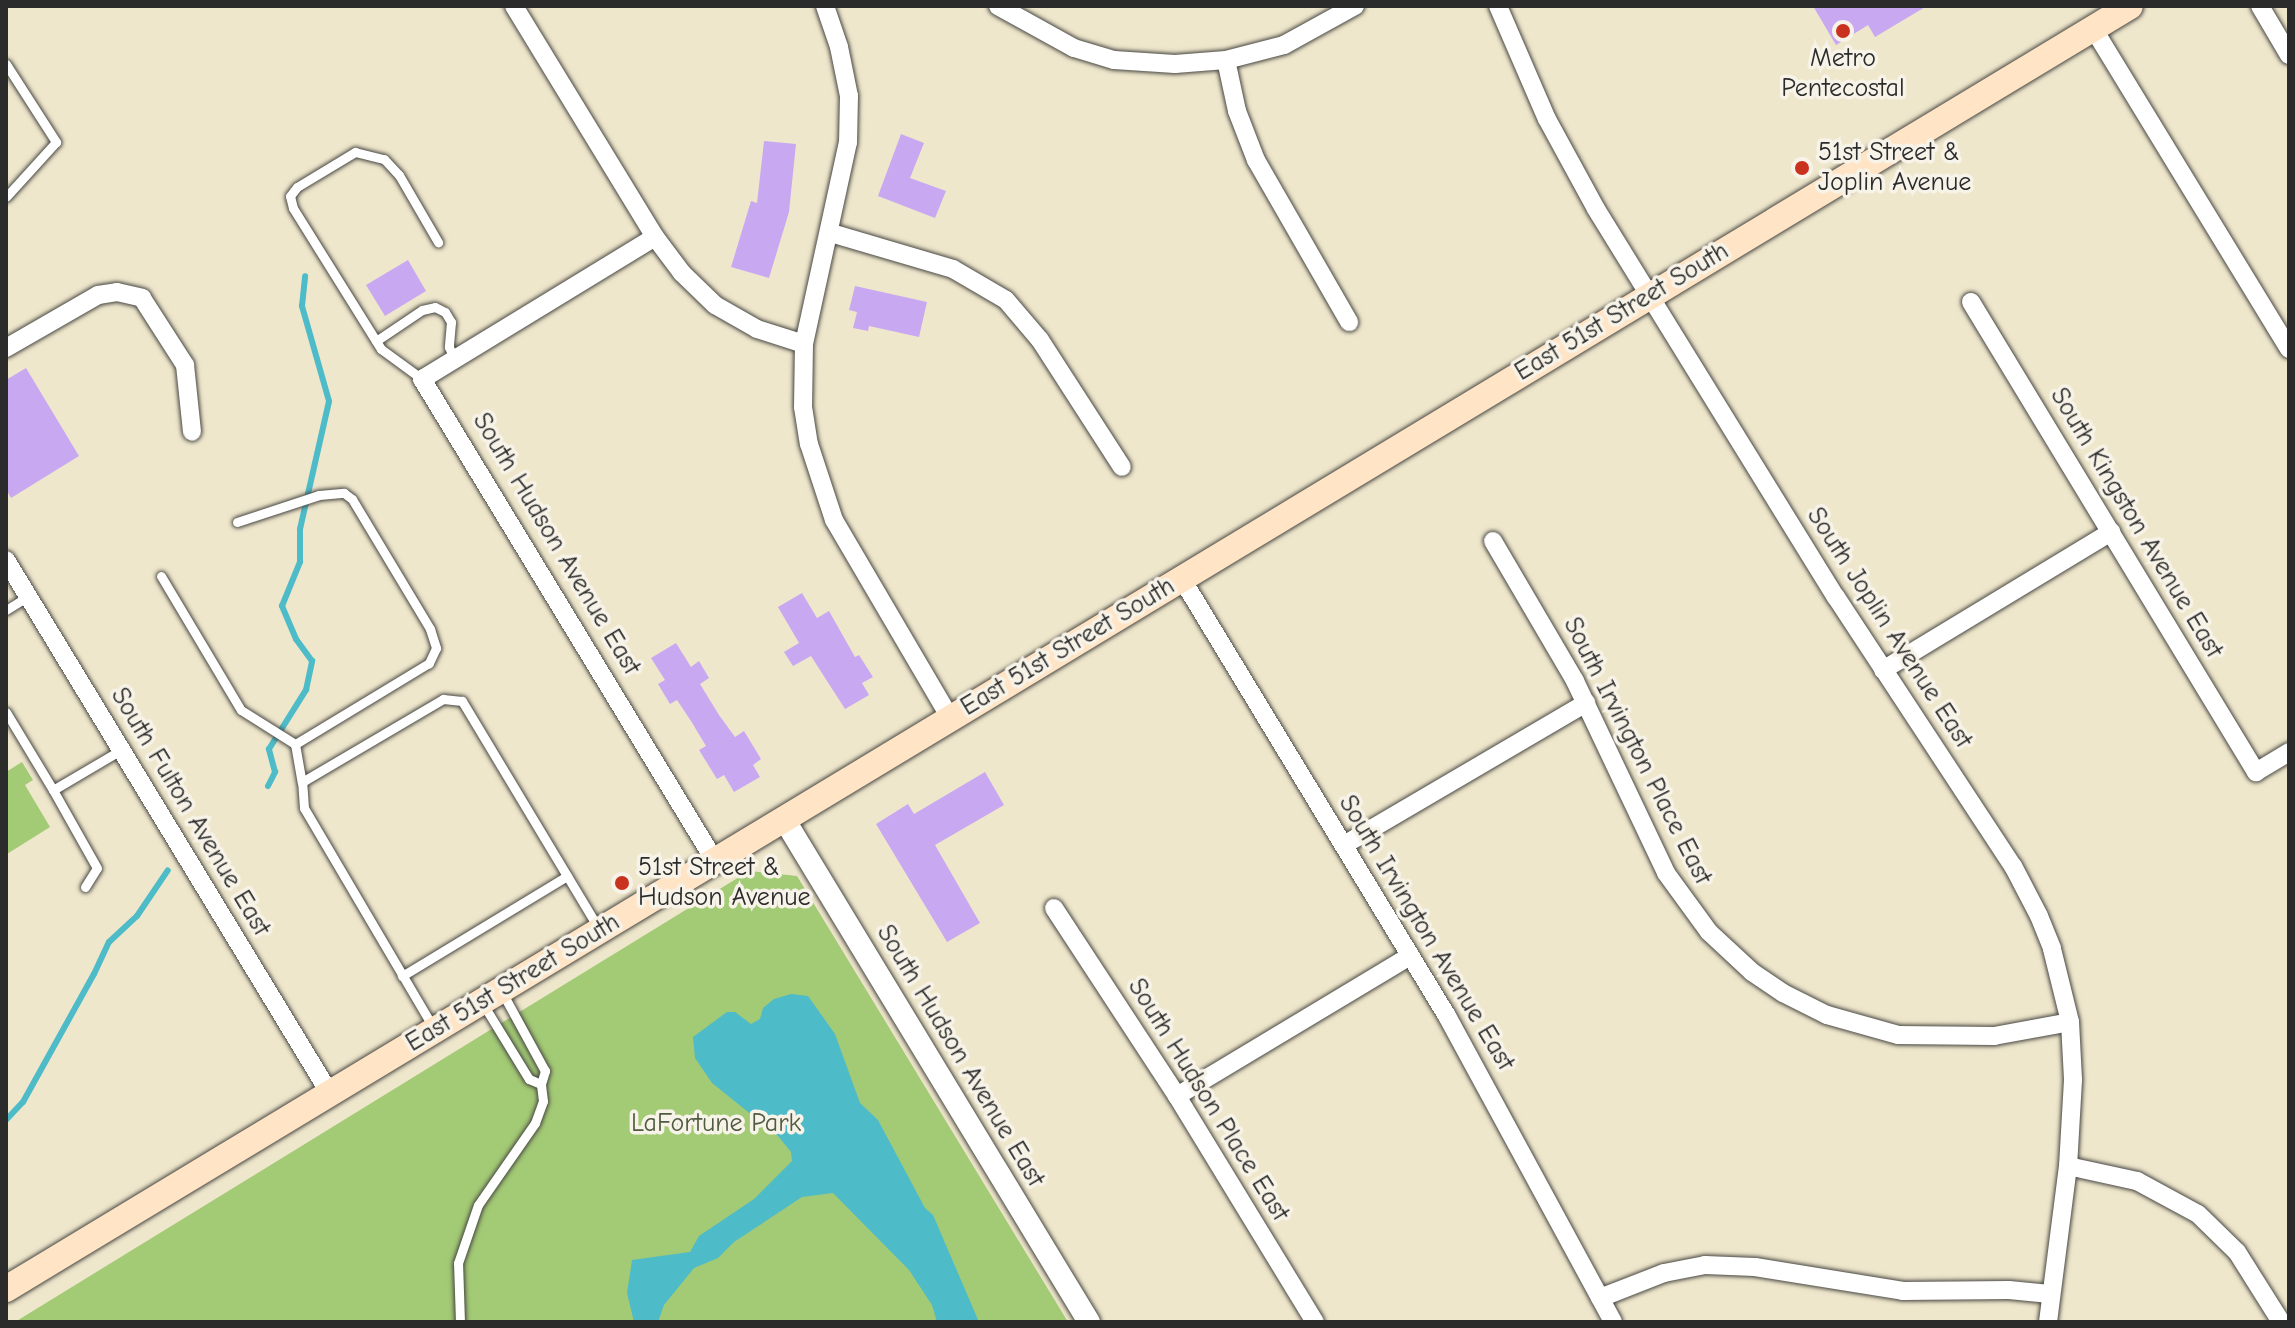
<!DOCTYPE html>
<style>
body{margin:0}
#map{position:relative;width:2295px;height:1328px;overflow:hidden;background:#efe7cc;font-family:"Comic Neue",sans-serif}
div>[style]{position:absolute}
.green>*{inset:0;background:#a3ca75}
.water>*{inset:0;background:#4ebbc8}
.stream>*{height:6px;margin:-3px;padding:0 3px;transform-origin:3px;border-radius:3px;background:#4ebbc8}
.building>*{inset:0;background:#c9a8f2}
.roads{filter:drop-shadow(0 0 2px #484743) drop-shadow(0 0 2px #484743)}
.service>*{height:9px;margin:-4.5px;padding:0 4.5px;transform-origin:4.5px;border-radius:4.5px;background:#fff}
.minor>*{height:18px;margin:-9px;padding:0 9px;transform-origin:9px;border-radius:9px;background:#fff}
.tertiary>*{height:22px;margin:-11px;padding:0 11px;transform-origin:11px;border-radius:11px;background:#fff}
.secondary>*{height:26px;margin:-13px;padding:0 13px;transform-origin:13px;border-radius:13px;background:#ffe4c6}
.dots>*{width:22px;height:22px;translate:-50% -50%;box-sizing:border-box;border:4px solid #f7f3e8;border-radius:50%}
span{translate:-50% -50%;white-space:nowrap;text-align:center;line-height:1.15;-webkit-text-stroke:7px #f7f3e8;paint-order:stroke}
.poi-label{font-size:26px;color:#2b2b2b}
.left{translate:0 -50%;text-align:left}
.street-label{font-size:26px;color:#2b2b2b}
.park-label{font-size:26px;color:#4f5b41}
.frame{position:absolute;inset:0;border:8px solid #2b2b2b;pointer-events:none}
</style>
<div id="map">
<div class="green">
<i style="clip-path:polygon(22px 762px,33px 780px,25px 785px,50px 827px,7px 854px,6px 772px)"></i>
<i style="clip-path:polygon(749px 871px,797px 876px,1068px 1322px,15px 1322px)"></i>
</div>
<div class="water">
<i style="clip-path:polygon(791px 994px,808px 996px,835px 1034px,860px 1103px,878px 1120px,925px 1208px,933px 1215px,979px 1322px,937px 1322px,932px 1305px,909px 1270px,833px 1193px,802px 1197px,734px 1242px,718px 1258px,694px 1268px,664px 1305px,658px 1322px,634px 1322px,627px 1293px,632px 1260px,690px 1252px,699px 1236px,754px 1199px,792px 1161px,791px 1152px,778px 1136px,712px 1083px,695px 1058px,693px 1037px,727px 1012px,735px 1012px,751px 1024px,760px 1019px,763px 1008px,774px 999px)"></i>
</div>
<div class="stream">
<i style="left:268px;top:786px;width:16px;rotate:-63deg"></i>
<i style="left:275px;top:772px;width:24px;rotate:-105deg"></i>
<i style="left:269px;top:749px;width:70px;rotate:-57.9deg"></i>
<i style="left:306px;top:690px;width:30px;rotate:-78deg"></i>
<i style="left:312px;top:661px;width:27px;rotate:-126deg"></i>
<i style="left:296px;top:639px;width:36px;rotate:-113deg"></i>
<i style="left:282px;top:606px;width:48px;rotate:-67.8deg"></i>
<i style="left:300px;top:562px;width:33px;rotate:-90deg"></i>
<i style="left:300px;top:529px;width:131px;rotate:-77.2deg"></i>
<i style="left:329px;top:401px;width:99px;rotate:-105.9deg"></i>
<i style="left:302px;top:306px;width:30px;rotate:-84deg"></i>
<i style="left:6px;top:1120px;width:25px;rotate:-47deg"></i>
<i style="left:23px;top:1102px;width:146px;rotate:-61deg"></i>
<i style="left:94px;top:974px;width:35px;rotate:-65deg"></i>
<i style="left:109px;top:942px;width:38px;rotate:-43deg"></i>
<i style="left:137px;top:916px;width:55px;rotate:-56deg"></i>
</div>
<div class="building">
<i style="clip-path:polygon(1813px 6px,1927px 6px,1875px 37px,1868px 25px,1836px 45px)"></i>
<i style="clip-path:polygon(901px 134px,924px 143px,910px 178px,946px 191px,935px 218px,878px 196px)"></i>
<i style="clip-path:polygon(764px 141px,796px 144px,789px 212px,769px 278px,731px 267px,751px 201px,757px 203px)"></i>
<i style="clip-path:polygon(408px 260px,426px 291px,385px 316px,366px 285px)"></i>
<i style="clip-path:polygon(855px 286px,927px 302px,919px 337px,869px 326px,868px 331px,853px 328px,857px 312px,849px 310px)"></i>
<i style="clip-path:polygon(26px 368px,79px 456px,11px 498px,6px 489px,6px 380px)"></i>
<i style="clip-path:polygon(802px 593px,817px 618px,829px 611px,855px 657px,859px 655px,873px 677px,862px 683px,869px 695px,845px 709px,811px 656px,793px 666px,784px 652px,799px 643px,778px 607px)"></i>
<i style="clip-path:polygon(676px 643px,691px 667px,699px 661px,709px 678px,700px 684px,719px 715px,735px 737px,744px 731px,761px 759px,753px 765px,760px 777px,734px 792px,724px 775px,717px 779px,699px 750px,706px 746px,691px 721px,677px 700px,670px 704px,658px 684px,665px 680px,651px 658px)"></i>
<i style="clip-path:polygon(985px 772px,1004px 805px,935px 845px,980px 923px,947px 942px,876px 824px,908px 804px,914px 814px)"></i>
</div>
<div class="roads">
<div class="service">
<i style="left:6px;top:64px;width:93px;rotate:57.3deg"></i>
<i style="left:56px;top:142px;width:74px;rotate:132.3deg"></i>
<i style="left:376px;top:341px;width:55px;rotate:-34deg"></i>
<i style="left:422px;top:310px;width:13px;rotate:-13deg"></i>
<i style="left:435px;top:307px;width:11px;rotate:27deg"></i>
<i style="left:445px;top:312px;width:12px;rotate:59deg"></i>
<i style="left:451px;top:322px;width:25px;rotate:95deg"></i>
<i style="left:449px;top:347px;width:13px;rotate:67deg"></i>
<i style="left:422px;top:379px;width:51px;rotate:-143.8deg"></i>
<i style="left:381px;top:349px;width:166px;rotate:-122deg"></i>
<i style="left:293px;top:208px;width:12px;rotate:-104deg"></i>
<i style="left:290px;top:196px;width:11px;rotate:-52deg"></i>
<i style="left:297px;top:187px;width:68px;rotate:-31.1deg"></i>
<i style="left:355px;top:152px;width:30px;rotate:14deg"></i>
<i style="left:384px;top:159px;width:22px;rotate:47deg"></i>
<i style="left:399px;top:175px;width:78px;rotate:59.8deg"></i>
<i style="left:237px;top:522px;width:86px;rotate:-18.2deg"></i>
<i style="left:319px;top:495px;width:25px;rotate:-5deg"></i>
<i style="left:344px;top:493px;width:10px;rotate:37deg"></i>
<i style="left:352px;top:499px;width:152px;rotate:59deg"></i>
<i style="left:430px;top:629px;width:20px;rotate:72deg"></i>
<i style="left:436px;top:648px;width:17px;rotate:115deg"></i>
<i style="left:429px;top:663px;width:157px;rotate:148.8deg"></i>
<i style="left:295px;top:744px;width:39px;rotate:80deg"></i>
<i style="left:161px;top:576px;width:156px;rotate:59.2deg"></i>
<i style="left:241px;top:710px;width:64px;rotate:32.2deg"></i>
<i style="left:6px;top:610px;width:26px;rotate:-32deg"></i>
<i style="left:6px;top:712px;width:91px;rotate:58.9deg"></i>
<i style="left:85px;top:887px;width:22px;rotate:-58deg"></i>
<i style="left:97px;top:868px;width:90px;rotate:-119.4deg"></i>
<i style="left:53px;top:790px;width:79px;rotate:-30.5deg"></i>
<i style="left:402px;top:976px;width:193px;rotate:-31.2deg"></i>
<i style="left:483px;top:1004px;width:88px;rotate:58.5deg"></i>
<i style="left:529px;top:1079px;width:13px;rotate:23deg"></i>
<i style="left:433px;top:1027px;width:254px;rotate:-120.5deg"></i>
<i style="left:304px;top:808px;width:26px;rotate:-94deg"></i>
<i style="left:302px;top:782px;width:164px;rotate:-30.5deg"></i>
<i style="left:443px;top:699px;width:19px;rotate:6deg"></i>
<i style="left:462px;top:701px;width:266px;rotate:59deg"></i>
<i style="left:460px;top:1322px;width:59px;rotate:-91.9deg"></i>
<i style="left:458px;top:1263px;width:61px;rotate:-71deg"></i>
<i style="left:478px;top:1205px;width:100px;rotate:-55.2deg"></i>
<i style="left:535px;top:1123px;width:23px;rotate:-70deg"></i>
<i style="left:543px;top:1101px;width:17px;rotate:-97deg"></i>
<i style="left:541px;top:1084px;width:14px;rotate:-73deg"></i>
<i style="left:545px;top:1071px;width:90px;rotate:-118.6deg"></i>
</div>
<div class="minor">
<i style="left:514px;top:6px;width:271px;rotate:58.6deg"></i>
<i style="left:655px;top:237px;width:45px;rotate:53.1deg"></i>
<i style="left:682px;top:273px;width:46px;rotate:44.1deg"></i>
<i style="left:715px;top:305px;width:48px;rotate:29.7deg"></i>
<i style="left:757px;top:329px;width:49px;rotate:17.7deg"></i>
<i style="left:825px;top:6px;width:43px;rotate:71.1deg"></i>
<i style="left:839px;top:47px;width:50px;rotate:78.5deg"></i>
<i style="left:849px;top:96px;width:46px;rotate:91.2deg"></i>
<i style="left:848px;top:142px;width:207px;rotate:102.3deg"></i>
<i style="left:804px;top:344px;width:63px;rotate:90.9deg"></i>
<i style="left:803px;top:407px;width:37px;rotate:81deg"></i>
<i style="left:809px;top:444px;width:80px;rotate:71.8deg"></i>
<i style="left:834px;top:520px;width:229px;rotate:59.6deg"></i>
<i style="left:998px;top:6px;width:87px;rotate:28.9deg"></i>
<i style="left:1074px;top:48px;width:42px;rotate:16.7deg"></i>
<i style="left:1114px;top:60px;width:61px;rotate:3.8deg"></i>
<i style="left:1175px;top:64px;width:51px;rotate:-4.5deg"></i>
<i style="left:1226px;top:60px;width:60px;rotate:-14.5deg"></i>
<i style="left:1284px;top:45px;width:81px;rotate:-28.8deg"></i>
<i style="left:1498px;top:6px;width:123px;rotate:66.6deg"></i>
<i style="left:1547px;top:119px;width:102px;rotate:61.4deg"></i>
<i style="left:1596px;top:209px;width:456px;rotate:58.3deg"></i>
<i style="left:1836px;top:597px;width:322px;rotate:56.7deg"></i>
<i style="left:2013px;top:866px;width:56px;rotate:62.5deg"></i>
<i style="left:2039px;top:916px;width:35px;rotate:68deg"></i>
<i style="left:2052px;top:949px;width:75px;rotate:76.1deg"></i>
<i style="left:2070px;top:1022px;width:58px;rotate:87deg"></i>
<i style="left:2073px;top:1080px;width:86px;rotate:93.3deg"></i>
<i style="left:2068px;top:1166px;width:157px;rotate:97.3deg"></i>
<i style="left:2260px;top:6px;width:57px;rotate:59.4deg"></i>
<i style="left:2093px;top:28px;width:376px;rotate:58.6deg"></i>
<i style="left:1226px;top:60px;width:52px;rotate:77.8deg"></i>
<i style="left:1237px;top:111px;width:53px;rotate:68.8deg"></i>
<i style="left:1256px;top:160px;width:187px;rotate:60.1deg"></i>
<i style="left:831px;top:233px;width:127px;rotate:16.4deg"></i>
<i style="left:953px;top:269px;width:61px;rotate:30.3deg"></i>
<i style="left:1006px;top:300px;width:52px;rotate:49.6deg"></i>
<i style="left:1040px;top:340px;width:151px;rotate:57.2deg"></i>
<i style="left:655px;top:237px;width:273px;rotate:148.6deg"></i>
<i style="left:422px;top:379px;width:564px;rotate:58.71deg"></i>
<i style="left:1971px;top:302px;width:550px;rotate:58.77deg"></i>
<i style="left:2256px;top:772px;width:39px;rotate:-31deg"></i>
<i style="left:6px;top:348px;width:106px;rotate:-29.9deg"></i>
<i style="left:98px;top:295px;width:19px;rotate:-9deg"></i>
<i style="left:117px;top:292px;width:26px;rotate:13deg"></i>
<i style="left:142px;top:298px;width:80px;rotate:57.3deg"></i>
<i style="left:185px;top:365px;width:67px;rotate:84deg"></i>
<i style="left:1493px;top:541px;width:162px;rotate:59.6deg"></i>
<i style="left:1575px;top:681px;width:212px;rotate:64.6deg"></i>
<i style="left:1666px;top:873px;width:73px;rotate:53.9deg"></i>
<i style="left:1709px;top:932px;width:59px;rotate:42.9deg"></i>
<i style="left:1752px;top:972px;width:37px;rotate:34deg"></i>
<i style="left:1783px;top:993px;width:49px;rotate:26.6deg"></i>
<i style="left:1827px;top:1015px;width:74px;rotate:15.7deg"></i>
<i style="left:1898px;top:1035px;width:96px;rotate:0.6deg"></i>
<i style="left:1994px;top:1036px;width:77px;rotate:-10.4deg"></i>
<i style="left:6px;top:560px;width:622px;rotate:58.74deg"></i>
<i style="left:1182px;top:579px;width:511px;rotate:58.77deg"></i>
<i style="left:1447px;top:1016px;width:348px;rotate:61.5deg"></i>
<i style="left:1883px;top:670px;width:267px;rotate:-31.2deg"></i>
<i style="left:1344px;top:845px;width:281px;rotate:-30.4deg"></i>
<i style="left:1054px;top:908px;width:225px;rotate:56.8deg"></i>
<i style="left:1177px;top:1096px;width:265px;rotate:58.6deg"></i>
<i style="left:1177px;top:1096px;width:272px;rotate:-31deg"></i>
<i style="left:2068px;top:1166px;width:71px;rotate:12.3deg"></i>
<i style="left:2137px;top:1181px;width:69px;rotate:28.4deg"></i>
<i style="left:2198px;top:1214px;width:54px;rotate:44.3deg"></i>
<i style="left:2237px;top:1252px;width:83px;rotate:57.8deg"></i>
<i style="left:1600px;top:1298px;width:69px;rotate:-21.3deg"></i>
<i style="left:1664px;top:1273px;width:42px;rotate:-11deg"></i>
<i style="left:1705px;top:1265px;width:50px;rotate:2.3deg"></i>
<i style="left:1755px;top:1267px;width:150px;rotate:9.2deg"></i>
<i style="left:1903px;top:1291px;width:106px;rotate:-0.5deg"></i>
<i style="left:2009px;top:1290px;width:41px;rotate:5.6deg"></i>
</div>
<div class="tertiary">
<i style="left:784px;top:819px;width:588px;rotate:58.77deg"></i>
</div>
<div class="secondary">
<i style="left:6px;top:1289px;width:2481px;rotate:-31.13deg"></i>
</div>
</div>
<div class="dots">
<i style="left:1843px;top:31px;background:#c8321e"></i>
<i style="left:1802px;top:168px;background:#c8321e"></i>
<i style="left:622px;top:883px;background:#c8321e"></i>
</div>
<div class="poi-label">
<span style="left:1843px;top:74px">Metro<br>Pentecostal</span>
<span class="left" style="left:1818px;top:168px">51st Street &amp;<br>Joplin Avenue</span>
<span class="left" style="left:638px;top:883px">51st Street &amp;<br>Hudson Avenue</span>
</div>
<div class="street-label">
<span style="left:1622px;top:312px;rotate:-31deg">East 51st Street South</span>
<span style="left:2136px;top:523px;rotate:59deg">South Kingston Avenue East</span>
<span style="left:556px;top:544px;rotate:59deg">South Hudson Avenue East</span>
<span style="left:1889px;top:628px;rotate:57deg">South Joplin Avenue East</span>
<span style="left:1068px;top:647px;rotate:-31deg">East 51st Street South</span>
<span style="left:1637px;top:751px;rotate:63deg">South Irvington Place East</span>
<span style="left:190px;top:812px;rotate:59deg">South Fulton Avenue East</span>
<span style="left:1426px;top:933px;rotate:59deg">South Irvington Avenue East</span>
<span style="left:513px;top:983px;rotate:-31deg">East 51st Street South</span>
<span style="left:960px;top:1056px;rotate:59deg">South Hudson Avenue East</span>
<span style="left:1208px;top:1100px;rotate:58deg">South Hudson Place East</span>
</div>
<div class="park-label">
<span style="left:716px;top:1124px">LaFortune Park</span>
</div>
<div class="frame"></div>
</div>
